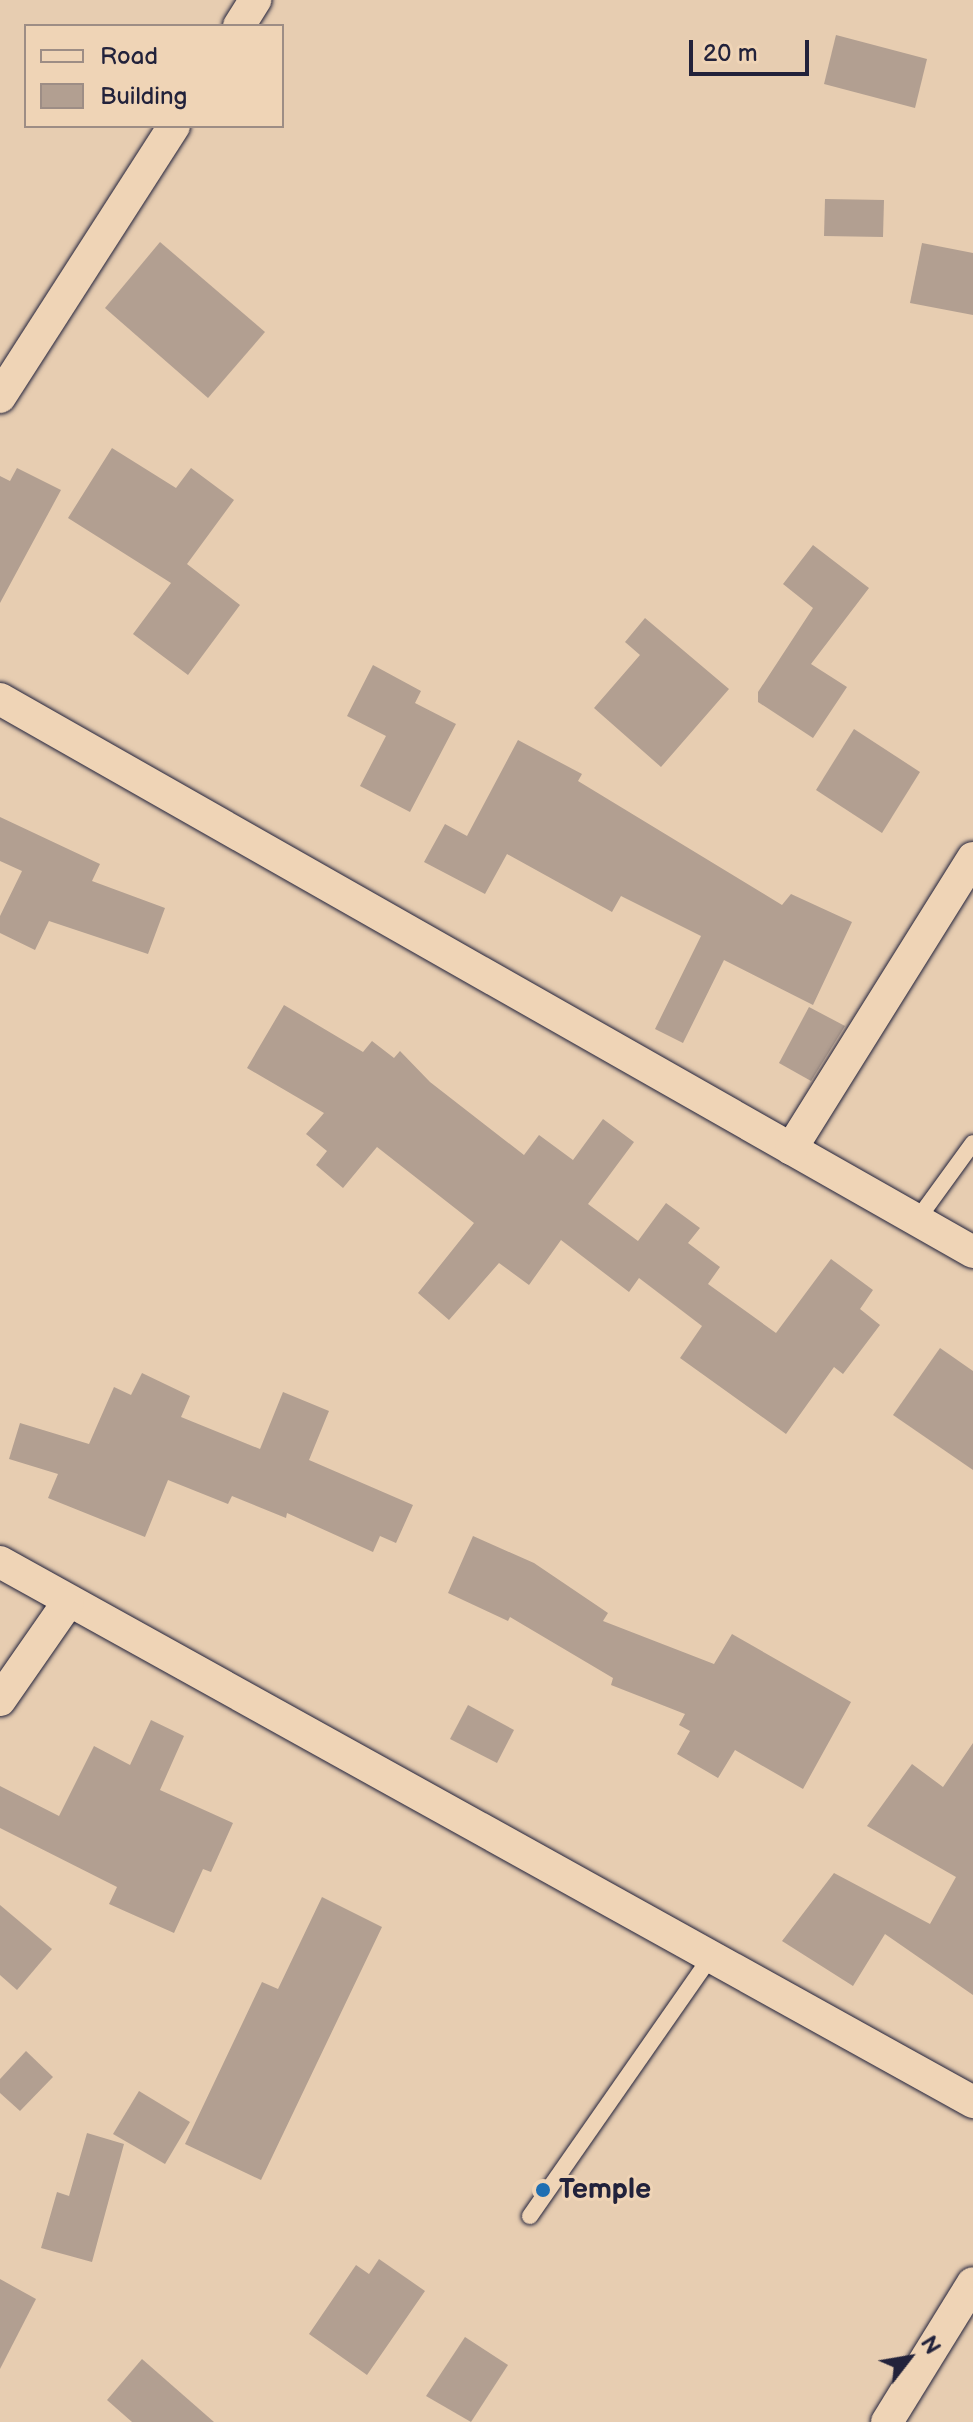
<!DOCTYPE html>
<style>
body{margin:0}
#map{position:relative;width:973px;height:2422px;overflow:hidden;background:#e7cdb1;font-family:"Balsamiq Sans",sans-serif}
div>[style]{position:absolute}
.building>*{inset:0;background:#b29f91}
.roads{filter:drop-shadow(0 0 2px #22223b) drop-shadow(0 0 2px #22223b)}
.service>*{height:16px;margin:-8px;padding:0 8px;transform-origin:8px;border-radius:8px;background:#efd4b6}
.minor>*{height:32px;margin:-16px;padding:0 16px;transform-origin:16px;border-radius:16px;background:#efd4b6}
.dots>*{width:22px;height:22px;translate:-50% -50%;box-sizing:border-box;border:4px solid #efd4b6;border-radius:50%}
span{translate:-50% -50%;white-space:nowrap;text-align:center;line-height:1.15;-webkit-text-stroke:6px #efd4b6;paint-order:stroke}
.poi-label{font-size:28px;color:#22223b;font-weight:700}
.left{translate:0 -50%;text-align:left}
.legend{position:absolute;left:24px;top:24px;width:260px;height:104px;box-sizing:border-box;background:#efd4b6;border:2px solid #9d8d85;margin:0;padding:10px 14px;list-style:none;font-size:24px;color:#22223b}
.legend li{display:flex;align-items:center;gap:16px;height:40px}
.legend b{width:40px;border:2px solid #9d8d85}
.north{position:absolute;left:869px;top:2318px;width:80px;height:80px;-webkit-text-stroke:6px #efd4b6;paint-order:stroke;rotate:59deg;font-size:22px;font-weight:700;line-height:32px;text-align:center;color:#22223b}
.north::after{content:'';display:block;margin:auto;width:28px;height:36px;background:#22223b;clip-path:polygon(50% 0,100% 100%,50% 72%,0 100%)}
.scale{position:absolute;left:689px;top:40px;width:120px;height:36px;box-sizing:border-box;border:4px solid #22223b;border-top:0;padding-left:10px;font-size:24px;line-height:28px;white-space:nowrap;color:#22223b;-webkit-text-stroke:6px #efd4b6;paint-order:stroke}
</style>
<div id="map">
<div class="building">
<i style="clip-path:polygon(836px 35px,927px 59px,915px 108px,824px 84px)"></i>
<i style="clip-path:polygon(825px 199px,884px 200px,883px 237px,824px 236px)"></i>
<i style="clip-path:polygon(160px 242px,265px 332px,208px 398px,105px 308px)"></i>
<i style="clip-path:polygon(922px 243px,973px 253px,973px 315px,910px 303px)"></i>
<i style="clip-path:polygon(112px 448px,176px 488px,191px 468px,234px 500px,187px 564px,240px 605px,188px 675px,133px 634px,171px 583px,68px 518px)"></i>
<i style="clip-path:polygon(17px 468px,61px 490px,0 603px,0 476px,10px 481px)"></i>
<i style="clip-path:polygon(813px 545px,869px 588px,811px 664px,847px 687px,813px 738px,758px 702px,758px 692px,813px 608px,783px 584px)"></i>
<i style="clip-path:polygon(645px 618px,729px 689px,661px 767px,594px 708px,640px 655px,625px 642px)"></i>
<i style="clip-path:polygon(373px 665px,421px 691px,415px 703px,456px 724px,410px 812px,360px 786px,386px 736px,347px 716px)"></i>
<i style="clip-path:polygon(854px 729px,920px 772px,882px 833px,816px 790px)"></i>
<i style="clip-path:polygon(518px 740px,582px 774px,578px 781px,782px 905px,791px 894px,852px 922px,813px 1005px,724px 960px,683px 1043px,655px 1029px,701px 936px,621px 896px,612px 912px,507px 854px,485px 894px,424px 862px,445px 824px,467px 836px)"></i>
<i style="clip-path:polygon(0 817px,100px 864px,92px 881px,165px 908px,148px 954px,49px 921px,35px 950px,0 933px,0 916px,22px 871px,0 861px)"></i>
<i style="clip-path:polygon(284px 1005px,363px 1052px,372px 1041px,394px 1058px,400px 1051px,430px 1082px,524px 1155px,539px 1135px,573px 1160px,603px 1119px,634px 1142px,588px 1204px,638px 1241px,666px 1203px,700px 1228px,688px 1243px,720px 1267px,708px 1284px,776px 1333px,831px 1259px,873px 1290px,860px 1309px,880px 1325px,843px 1374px,834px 1367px,786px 1434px,680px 1358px,702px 1326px,639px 1278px,629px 1292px,561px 1240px,529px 1285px,499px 1263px,449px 1320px,418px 1293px,474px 1223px,377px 1147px,343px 1188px,316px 1165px,327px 1151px,306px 1134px,324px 1113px,247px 1068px)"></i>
<i style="clip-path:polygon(809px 1007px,845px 1026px,811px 1081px,779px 1063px)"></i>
<i style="clip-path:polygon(940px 1348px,973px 1371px,973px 1470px,893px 1415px)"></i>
<i style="clip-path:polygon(142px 1373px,190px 1396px,181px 1417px,260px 1449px,283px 1392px,329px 1411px,309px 1460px,413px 1505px,396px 1543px,380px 1536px,373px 1552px,287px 1513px,286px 1518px,232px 1496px,228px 1504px,168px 1480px,145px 1537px,48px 1498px,58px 1474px,9px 1459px,20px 1423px,89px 1444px,114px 1387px,131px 1395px)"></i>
<i style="clip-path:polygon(473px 1536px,534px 1563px,608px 1613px,603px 1621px,714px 1664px,732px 1634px,851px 1702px,803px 1789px,735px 1750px,718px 1778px,677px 1754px,690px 1731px,679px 1725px,685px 1714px,611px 1685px,613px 1678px,510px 1617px,508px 1621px,448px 1593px)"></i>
<i style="clip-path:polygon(468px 1705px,514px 1730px,497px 1763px,450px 1739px)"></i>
<i style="clip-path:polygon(151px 1720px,184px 1736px,160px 1790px,233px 1823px,211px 1872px,203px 1869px,174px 1933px,109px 1904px,117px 1887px,0 1828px,0 1786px,59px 1816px,94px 1746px,130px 1765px)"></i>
<i style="clip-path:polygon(973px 1743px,973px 1995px,885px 1934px,853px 1986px,782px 1941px,834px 1873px,930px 1924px,956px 1877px,867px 1826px,912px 1764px,943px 1787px)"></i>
<i style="clip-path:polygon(322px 1897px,382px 1927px,261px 2180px,185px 2144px,262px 1982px,278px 1989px)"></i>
<i style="clip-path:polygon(0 1905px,52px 1949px,17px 1990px,0 1975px)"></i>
<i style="clip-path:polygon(26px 2051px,53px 2077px,20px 2111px,0 2093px,0 2079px)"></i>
<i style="clip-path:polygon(139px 2091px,190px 2122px,165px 2164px,113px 2134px)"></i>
<i style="clip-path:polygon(87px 2133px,124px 2144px,92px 2262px,41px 2248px,57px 2192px,69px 2196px)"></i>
<i style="clip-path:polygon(379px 2259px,425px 2291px,367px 2375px,309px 2334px,356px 2265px,369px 2274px)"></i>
<i style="clip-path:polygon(0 2279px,36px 2299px,0 2369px)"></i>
<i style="clip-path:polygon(465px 2337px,508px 2365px,471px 2422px,426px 2396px)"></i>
<i style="clip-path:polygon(142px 2359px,214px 2422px,132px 2422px,107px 2400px)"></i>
</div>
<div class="roads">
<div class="service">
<i style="left:917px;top:1220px;width:95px;rotate:-54deg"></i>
<i style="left:530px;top:2216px;width:316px;rotate:-55.1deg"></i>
</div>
<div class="minor">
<i style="left:239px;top:26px;width:31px;rotate:-58deg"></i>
<i style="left:0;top:397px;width:322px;rotate:-57.3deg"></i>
<i style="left:0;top:699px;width:1119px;rotate:29.61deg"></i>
<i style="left:791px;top:1149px;width:343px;rotate:-58deg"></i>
<i style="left:0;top:1562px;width:1113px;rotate:29.03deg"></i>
<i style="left:0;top:1700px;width:119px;rotate:-55.2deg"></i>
<i style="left:887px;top:2422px;width:163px;rotate:-58.3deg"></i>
</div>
</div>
<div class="dots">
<i style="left:543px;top:2190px;background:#1f6fb2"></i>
</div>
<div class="poi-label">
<span class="left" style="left:559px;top:2190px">Temple</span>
</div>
<ul class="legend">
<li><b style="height:10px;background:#efd4b6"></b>Road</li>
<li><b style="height:22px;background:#b29f91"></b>Building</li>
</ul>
<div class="north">N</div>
<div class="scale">20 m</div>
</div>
